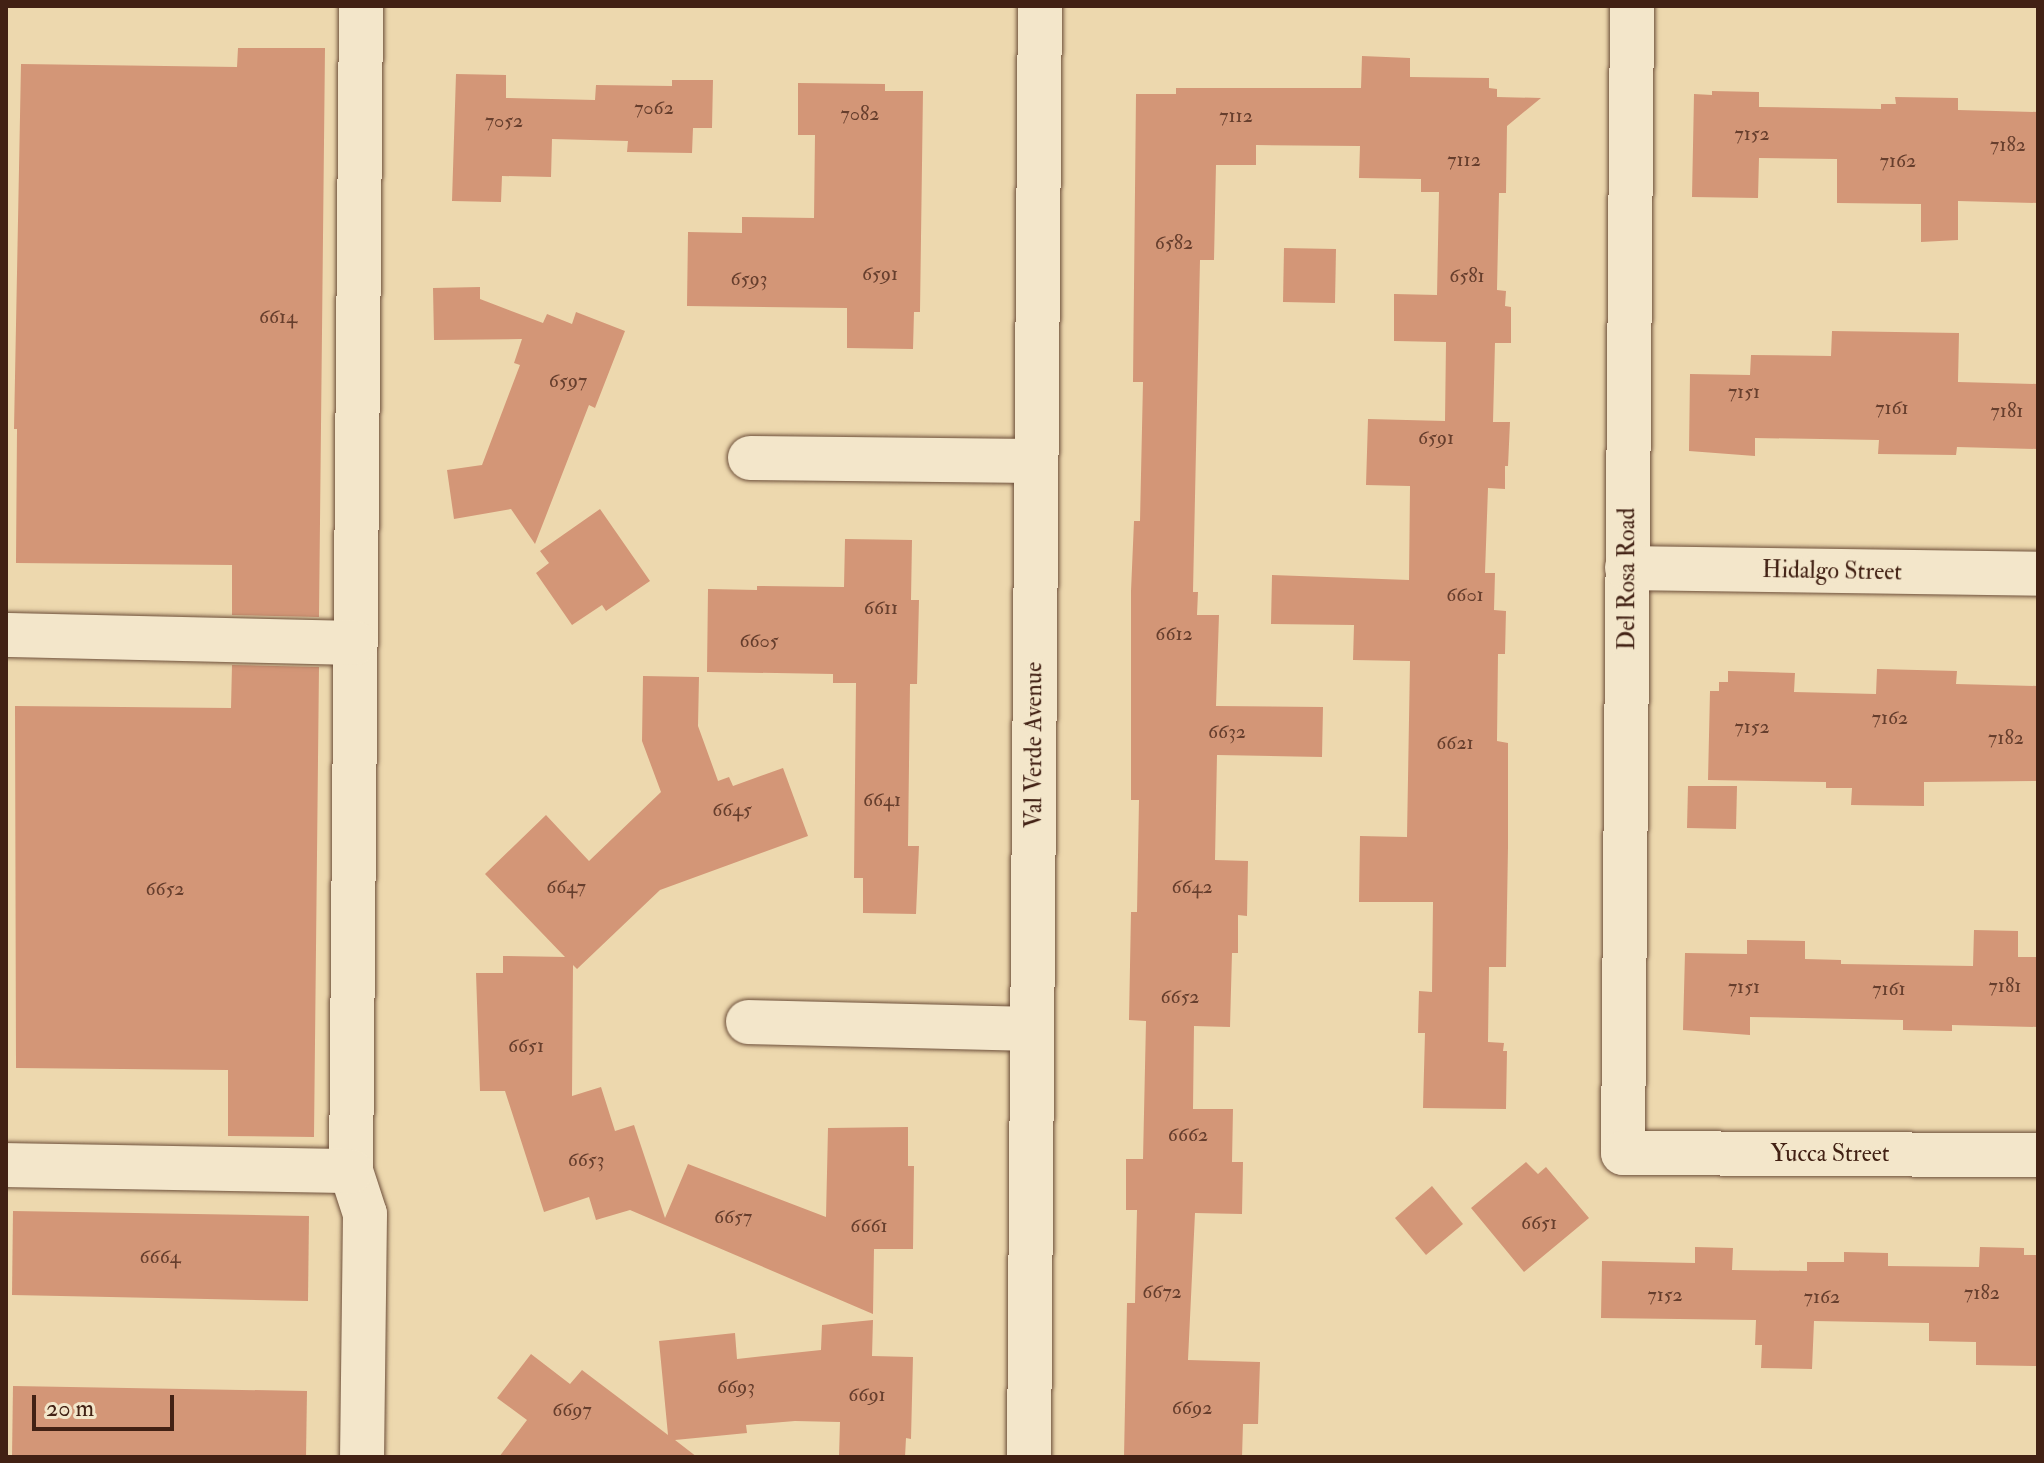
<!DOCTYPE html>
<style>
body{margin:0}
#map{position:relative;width:2044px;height:1463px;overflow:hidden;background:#edd8ae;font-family:"IM FELL Double Pica",serif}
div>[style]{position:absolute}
.building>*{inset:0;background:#d39677}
.roads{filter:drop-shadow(0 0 2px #6d4f3a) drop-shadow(0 0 2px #6d4f3a)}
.minor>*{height:44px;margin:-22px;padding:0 22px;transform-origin:22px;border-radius:22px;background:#f3e6ca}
span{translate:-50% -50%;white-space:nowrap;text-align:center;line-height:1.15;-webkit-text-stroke:8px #f3e6ca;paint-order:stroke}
.number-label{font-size:20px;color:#663e2d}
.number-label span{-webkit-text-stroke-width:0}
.street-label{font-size:24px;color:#422114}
.frame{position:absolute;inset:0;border:8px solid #422114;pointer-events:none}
.scale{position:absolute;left:32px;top:1395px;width:142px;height:36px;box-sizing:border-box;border:4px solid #422114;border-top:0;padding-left:10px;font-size:24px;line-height:28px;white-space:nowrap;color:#422114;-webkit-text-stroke:6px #f3e6ca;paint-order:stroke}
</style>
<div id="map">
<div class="building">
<i style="clip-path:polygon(238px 48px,325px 48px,319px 617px,232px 615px,232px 565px,16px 563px,17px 429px,14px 429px,21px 64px,237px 67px)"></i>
<i style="clip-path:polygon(1362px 56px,1410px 58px,1410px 77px,1489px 78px,1489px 88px,1497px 89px,1497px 97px,1541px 98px,1507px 126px,1506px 193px,1499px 193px,1497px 290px,1506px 291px,1505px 306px,1511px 307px,1511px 343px,1495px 343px,1493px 422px,1510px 422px,1508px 466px,1505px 466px,1505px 489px,1488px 488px,1485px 573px,1495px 573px,1494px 610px,1506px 611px,1505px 654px,1498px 654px,1497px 741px,1508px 743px,1508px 847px,1506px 967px,1489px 967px,1488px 1042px,1504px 1043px,1503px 1051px,1507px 1051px,1506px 1109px,1423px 1108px,1425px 1033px,1418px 1033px,1419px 991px,1432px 992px,1433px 902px,1359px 902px,1360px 836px,1407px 837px,1410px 661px,1353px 660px,1354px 625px,1271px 624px,1272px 575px,1409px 580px,1410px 486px,1366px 485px,1368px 419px,1445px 421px,1446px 342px,1394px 341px,1394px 294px,1437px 295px,1439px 192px,1421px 192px,1421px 179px,1359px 178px,1360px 146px,1256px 145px,1256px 165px,1216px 165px,1214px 260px,1200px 260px,1193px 592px,1198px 592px,1197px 615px,1219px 615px,1216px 706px,1323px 707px,1322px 757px,1217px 755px,1215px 860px,1248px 861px,1247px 916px,1238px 915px,1238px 953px,1232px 953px,1230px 1027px,1194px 1026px,1193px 1109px,1233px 1109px,1232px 1162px,1243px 1162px,1242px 1214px,1195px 1213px,1188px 1360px,1260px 1362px,1258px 1424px,1243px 1424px,1242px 1457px,1124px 1457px,1127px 1303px,1135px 1303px,1137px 1210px,1126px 1210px,1126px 1159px,1143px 1159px,1146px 1021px,1129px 1020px,1131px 912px,1137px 912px,1139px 800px,1131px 800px,1131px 591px,1134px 521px,1140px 521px,1143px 382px,1133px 382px,1136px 94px,1176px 94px,1176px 88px,1361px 88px)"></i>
<i style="clip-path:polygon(456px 74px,506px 75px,506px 98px,595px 100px,596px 85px,672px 86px,672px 80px,713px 80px,712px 128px,693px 128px,692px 153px,627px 152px,628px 141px,552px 139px,551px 177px,502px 176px,501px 202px,452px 201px)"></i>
<i style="clip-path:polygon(798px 83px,885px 84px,885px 91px,923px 91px,920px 312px,914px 312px,913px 349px,847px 348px,847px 308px,687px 306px,688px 232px,742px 233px,742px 217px,814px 218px,815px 135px,798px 135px)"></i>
<i style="clip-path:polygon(1712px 91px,1759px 92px,1759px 107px,1881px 109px,1881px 104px,1896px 104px,1895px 97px,1958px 98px,1958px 110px,2038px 112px,2038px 203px,1958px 201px,1958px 240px,1921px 242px,1921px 204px,1837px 203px,1837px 159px,1759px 158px,1758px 198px,1692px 197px,1694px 94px,1712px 95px)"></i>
<i style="clip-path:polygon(1284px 248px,1336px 249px,1335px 303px,1283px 302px)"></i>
<i style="clip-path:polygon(480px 287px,480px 299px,543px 323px,547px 314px,572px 324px,576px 312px,625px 331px,595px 408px,589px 405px,535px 544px,511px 509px,454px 519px,447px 470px,482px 465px,520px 365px,514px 363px,522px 339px,434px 340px,433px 288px)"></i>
<i style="clip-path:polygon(1832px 331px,1959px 333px,1958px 382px,2038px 384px,2038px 449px,1957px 447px,1956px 455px,1878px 454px,1879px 440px,1755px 438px,1755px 456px,1689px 451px,1690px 374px,1750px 375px,1751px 355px,1831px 356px)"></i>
<i style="clip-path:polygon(600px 509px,650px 581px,606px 611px,602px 605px,572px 625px,536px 573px,549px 563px,540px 551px)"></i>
<i style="clip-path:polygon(845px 539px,912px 540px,911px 600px,919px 600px,917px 684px,910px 684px,908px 846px,919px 846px,916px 914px,863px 913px,863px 878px,854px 878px,856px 683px,833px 683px,833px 674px,707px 672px,708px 589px,757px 590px,757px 586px,844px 587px)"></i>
<i style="clip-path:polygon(232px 665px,319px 667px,314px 1137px,228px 1136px,228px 1070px,16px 1068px,15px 706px,231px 708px)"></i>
<i style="clip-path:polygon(1877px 669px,1957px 671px,1956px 684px,2038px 686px,2038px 781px,1924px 782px,1924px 806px,1851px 805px,1852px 788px,1826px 788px,1826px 782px,1708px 780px,1710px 691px,1719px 691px,1719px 682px,1728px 682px,1728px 671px,1795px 673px,1794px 692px,1876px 694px)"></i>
<i style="clip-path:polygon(643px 676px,699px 677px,698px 726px,718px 781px,729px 777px,733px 786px,783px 768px,808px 836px,660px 890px,577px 969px,573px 965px,572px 1096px,601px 1087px,615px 1131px,634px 1125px,665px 1218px,688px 1164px,826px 1217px,828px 1128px,908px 1127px,908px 1166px,914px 1166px,913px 1249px,874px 1249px,873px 1314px,630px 1210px,596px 1220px,589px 1197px,544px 1212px,505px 1091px,480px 1091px,476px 973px,503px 973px,503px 956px,565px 957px,485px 874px,546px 815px,589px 861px,661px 792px,642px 741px)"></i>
<i style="clip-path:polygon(1688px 786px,1737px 786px,1736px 829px,1687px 828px)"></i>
<i style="clip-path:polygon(1974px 930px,2018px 931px,2018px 957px,2038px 957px,2038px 1027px,1952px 1025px,1952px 1031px,1903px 1030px,1903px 1020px,1750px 1017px,1750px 1035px,1683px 1030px,1685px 953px,1747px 954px,1747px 940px,1805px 941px,1805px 959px,1841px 960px,1841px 964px,1973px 966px)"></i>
<i style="clip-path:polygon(1526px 1162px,1538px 1174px,1546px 1167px,1589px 1218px,1524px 1272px,1471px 1208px)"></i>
<i style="clip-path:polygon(1432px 1186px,1463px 1224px,1426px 1255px,1395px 1218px)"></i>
<i style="clip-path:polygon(13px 1211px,309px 1216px,308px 1301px,12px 1295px)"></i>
<i style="clip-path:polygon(1695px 1247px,1733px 1248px,1732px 1270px,1807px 1271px,1807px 1262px,1844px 1262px,1844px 1252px,1888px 1253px,1888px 1266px,1979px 1267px,1980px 1247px,2024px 1248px,2024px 1255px,2038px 1255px,2038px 1366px,1976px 1365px,1976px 1342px,1929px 1341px,1929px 1323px,1814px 1321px,1812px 1369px,1761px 1368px,1762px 1345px,1755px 1345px,1756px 1320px,1601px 1318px,1602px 1261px,1695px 1263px)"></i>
<i style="clip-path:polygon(873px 1320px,872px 1356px,913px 1357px,911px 1439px,906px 1438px,905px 1457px,839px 1457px,840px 1422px,795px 1421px,746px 1425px,747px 1433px,675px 1440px,697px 1457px,499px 1457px,527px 1420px,497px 1398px,531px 1354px,570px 1384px,582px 1370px,668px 1435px,659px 1341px,735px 1333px,737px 1359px,821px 1350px,822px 1325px)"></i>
<i style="clip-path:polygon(13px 1386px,307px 1391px,306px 1457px,12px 1457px)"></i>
</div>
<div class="roads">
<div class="minor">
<i style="left:361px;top:6px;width:1165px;rotate:90.49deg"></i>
<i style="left:351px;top:1171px;width:45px;rotate:72deg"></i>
<i style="left:365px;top:1214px;width:243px;rotate:90.7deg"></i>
<i style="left:1632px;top:6px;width:1147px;rotate:90.45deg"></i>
<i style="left:1623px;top:1153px;width:415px;rotate:0.3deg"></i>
<i style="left:750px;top:458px;width:286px;rotate:0.6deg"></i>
<i style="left:1627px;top:568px;width:411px;rotate:0.8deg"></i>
<i style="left:6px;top:635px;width:349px;rotate:1.3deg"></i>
<i style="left:748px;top:1022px;width:284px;rotate:1.4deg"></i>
<i style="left:6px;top:1165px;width:345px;rotate:1deg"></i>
<i style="left:1029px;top:1457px;width:1451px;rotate:-89.57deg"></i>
</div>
</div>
<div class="number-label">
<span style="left:654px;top:107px">7062</span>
<span style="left:860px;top:113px">7082</span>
<span style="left:1236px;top:115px">7112</span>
<span style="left:504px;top:120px">7052</span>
<span style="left:1752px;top:133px">7152</span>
<span style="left:2008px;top:144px">7182</span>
<span style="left:1464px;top:159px">7112</span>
<span style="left:1898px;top:160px">7162</span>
<span style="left:1174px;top:242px">6582</span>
<span style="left:880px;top:273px">6591</span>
<span style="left:1467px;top:275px">6581</span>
<span style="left:749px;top:278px">6593</span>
<span style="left:278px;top:316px">6614</span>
<span style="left:568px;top:380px">6597</span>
<span style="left:1744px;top:391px">7151</span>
<span style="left:1892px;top:407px">7161</span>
<span style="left:2007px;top:410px">7181</span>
<span style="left:1436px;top:437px">6591</span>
<span style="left:1465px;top:594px">6601</span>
<span style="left:881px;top:607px">6611</span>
<span style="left:1174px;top:633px">6612</span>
<span style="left:759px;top:640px">6605</span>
<span style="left:1890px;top:717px">7162</span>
<span style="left:1752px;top:726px">7152</span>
<span style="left:1227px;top:731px">6632</span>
<span style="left:2006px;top:737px">7182</span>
<span style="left:1455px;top:742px">6621</span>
<span style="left:882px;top:799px">6641</span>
<span style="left:732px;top:809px">6645</span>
<span style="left:566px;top:886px">6647</span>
<span style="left:1192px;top:886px">6642</span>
<span style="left:165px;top:888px">6652</span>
<span style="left:2005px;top:985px">7181</span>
<span style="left:1744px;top:986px">7151</span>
<span style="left:1889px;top:988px">7161</span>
<span style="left:1180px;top:996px">6652</span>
<span style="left:526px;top:1045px">6651</span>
<span style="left:1188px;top:1134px">6662</span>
<span style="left:586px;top:1159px">6653</span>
<span style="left:733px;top:1216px">6657</span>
<span style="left:1539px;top:1222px">6651</span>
<span style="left:869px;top:1225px">6661</span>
<span style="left:160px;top:1256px">6664</span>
<span style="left:1162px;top:1291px">6672</span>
<span style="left:1982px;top:1292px">7182</span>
<span style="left:1665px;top:1294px">7152</span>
<span style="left:1822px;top:1296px">7162</span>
<span style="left:736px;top:1386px">6693</span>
<span style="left:867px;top:1394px">6691</span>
<span style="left:1192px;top:1407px">6692</span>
<span style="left:572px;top:1409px">6697</span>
</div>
<div class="street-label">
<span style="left:1832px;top:571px;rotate:1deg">Hidalgo Street</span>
<span style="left:1627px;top:579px;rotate:-90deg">Del Rosa Road</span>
<span style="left:1034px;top:745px;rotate:-90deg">Val Verde Avenue</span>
<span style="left:1830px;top:1154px">Yucca Street</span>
</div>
<div class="frame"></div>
<div class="scale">20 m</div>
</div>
